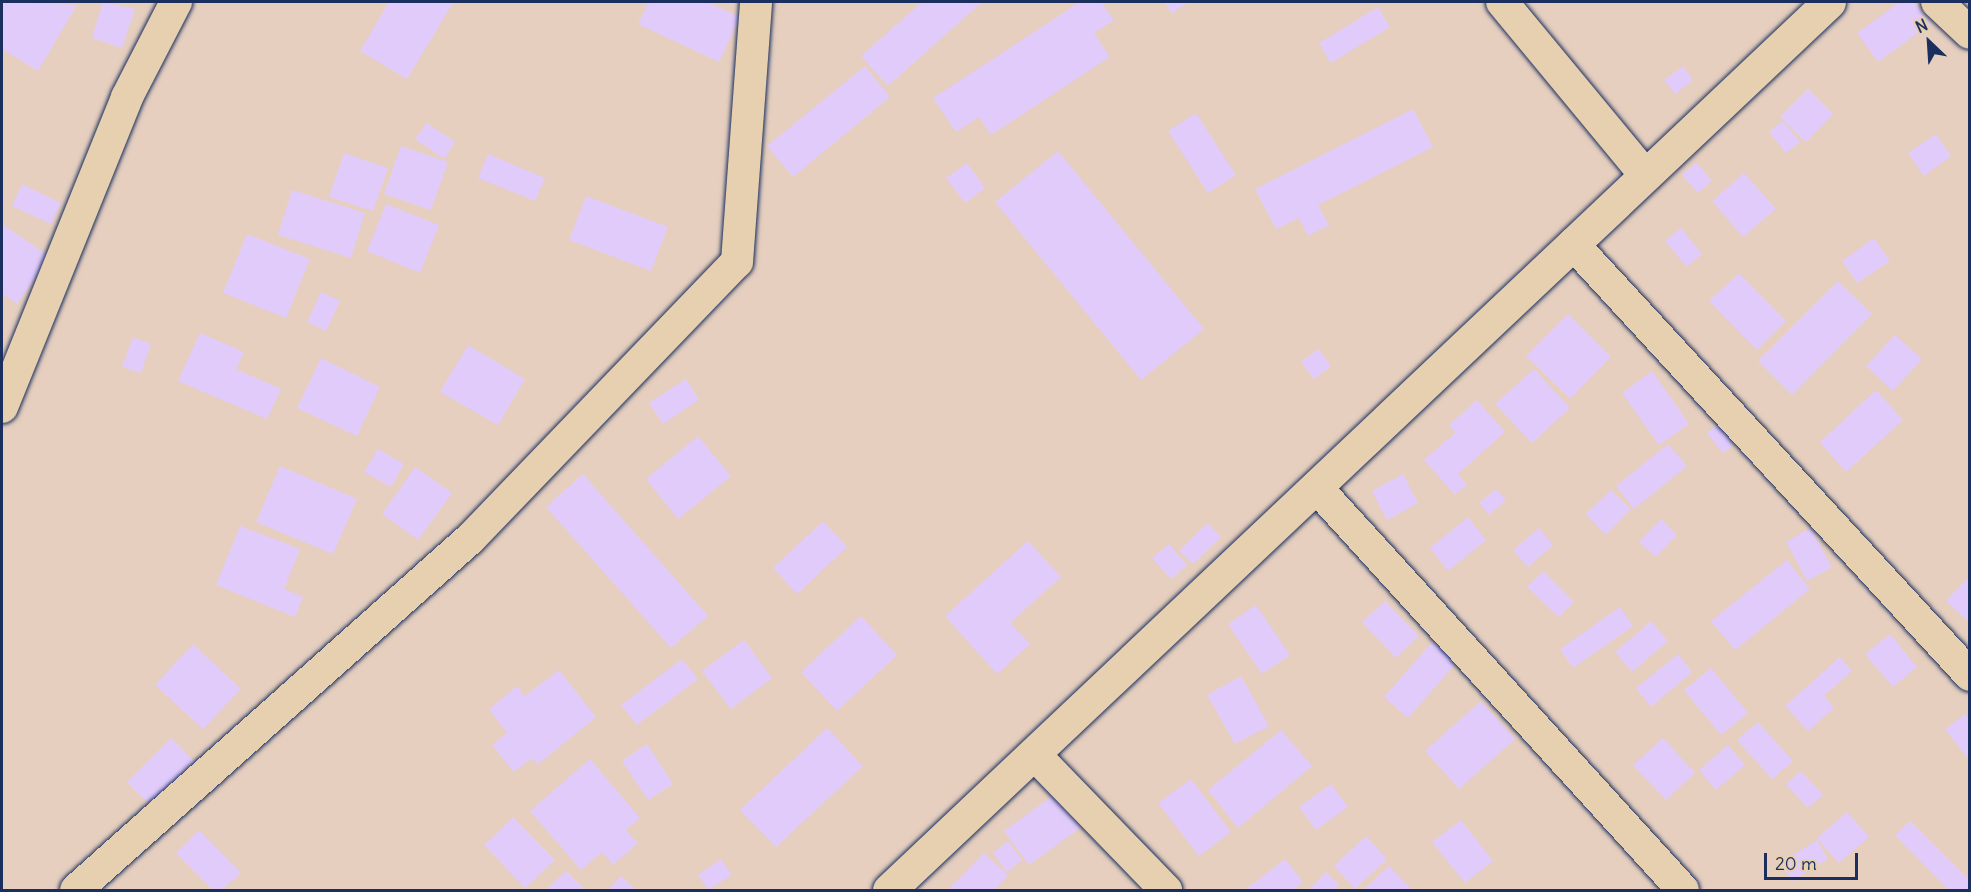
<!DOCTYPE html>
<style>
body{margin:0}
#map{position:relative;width:1971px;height:892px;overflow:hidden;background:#e6cfbf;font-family:Delius,sans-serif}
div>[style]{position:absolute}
.building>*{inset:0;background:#e1cbfb}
.roads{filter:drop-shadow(0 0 2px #1b2f5e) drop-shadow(0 0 2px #1b2f5e)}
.street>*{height:32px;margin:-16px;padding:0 16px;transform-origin:16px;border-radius:16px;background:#e7d0b0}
.secondary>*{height:33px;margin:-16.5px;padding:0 16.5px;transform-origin:16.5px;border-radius:16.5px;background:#e7d0b0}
span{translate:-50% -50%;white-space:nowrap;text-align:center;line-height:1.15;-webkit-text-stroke:4.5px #e7d0b0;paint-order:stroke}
.frame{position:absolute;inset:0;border:3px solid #1b2f5e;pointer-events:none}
.north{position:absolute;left:1899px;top:12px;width:60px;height:60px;-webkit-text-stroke:4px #e7d0b0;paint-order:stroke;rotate:335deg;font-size:16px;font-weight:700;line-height:24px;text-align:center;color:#1b2f5e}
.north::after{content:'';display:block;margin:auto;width:21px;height:27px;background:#1b2f5e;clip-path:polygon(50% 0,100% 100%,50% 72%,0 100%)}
.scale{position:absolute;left:1764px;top:853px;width:94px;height:27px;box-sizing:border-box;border:3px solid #1b2f5e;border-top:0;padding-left:8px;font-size:18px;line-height:21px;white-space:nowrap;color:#1b2f5e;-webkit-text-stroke:4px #e7d0b0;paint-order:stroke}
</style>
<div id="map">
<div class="building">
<i style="clip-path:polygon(2px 2px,77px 5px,38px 71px,2px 49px)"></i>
<i style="clip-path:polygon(103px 2px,135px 9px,122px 48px,92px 38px)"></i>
<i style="clip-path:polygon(389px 2px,453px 3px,407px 79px,360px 51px)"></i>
<i style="clip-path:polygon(649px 2px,707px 2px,740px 17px,719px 62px,638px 24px)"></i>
<i style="clip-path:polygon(922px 2px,982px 2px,888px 86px,861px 56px)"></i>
<i style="clip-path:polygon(1080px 2px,1101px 2px,1114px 20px,1094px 33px,1110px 57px,991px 135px,979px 117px,956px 132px,933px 98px)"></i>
<i style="clip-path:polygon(1164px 2px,1189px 2px,1172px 13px)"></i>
<i style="clip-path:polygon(1900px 2px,1914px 2px,1930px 24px,1878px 62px,1857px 33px)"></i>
<i style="clip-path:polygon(1378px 7px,1390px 27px,1331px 63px,1319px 43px)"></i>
<i style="clip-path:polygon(865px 66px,890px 97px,793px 177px,767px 146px)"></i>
<i style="clip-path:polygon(1683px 66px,1693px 80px,1675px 94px,1664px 80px)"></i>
<i style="clip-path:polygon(1808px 89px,1833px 114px,1806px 142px,1780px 117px)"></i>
<i style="clip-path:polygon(1413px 109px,1433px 147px,1318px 205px,1329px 225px,1308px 236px,1299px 218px,1276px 229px,1255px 189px)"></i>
<i style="clip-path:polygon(1196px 113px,1236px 175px,1208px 193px,1168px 131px)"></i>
<i style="clip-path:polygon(1783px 121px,1800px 142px,1786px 153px,1769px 132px)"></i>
<i style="clip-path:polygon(427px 123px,455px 142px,444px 159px,415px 139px)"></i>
<i style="clip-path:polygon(1936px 134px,1951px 156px,1924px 176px,1908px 153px)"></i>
<i style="clip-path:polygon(401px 146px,448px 162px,431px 210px,384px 194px)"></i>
<i style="clip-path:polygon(1058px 151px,1204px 329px,1141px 380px,995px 202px)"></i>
<i style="clip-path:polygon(344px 153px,388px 168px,373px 211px,329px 197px)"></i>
<i style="clip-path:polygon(488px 154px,545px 178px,535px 201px,478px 178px)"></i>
<i style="clip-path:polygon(1696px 162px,1712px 181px,1698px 193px,1682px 175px)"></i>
<i style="clip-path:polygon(967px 163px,985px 188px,965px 203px,946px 178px)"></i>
<i style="clip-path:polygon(1744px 173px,1776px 209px,1743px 237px,1712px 201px)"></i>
<i style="clip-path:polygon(22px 184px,61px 203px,51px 224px,12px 206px)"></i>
<i style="clip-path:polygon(292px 190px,365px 213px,351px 258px,278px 235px)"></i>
<i style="clip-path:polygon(586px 196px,668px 227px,651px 271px,569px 240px)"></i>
<i style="clip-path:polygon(386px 204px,439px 225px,420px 273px,367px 251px)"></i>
<i style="clip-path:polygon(2px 224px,50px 257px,17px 304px,2px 293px)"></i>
<i style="clip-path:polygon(1681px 228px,1702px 254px,1687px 267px,1665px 241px)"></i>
<i style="clip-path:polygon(247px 234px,310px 259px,286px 318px,223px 293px)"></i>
<i style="clip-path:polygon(1874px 238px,1890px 261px,1857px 283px,1842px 261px)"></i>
<i style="clip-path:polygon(1739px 273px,1786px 321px,1757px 350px,1709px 301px)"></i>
<i style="clip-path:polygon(1838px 281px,1872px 314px,1792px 395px,1758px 361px)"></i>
<i style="clip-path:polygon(321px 292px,340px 301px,326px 331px,307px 322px)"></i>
<i style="clip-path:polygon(1568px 314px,1611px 357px,1570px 399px,1526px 356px)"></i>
<i style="clip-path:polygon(200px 333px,244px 352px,236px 369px,281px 389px,267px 419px,178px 381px)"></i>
<i style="clip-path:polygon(1895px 335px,1922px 359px,1893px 391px,1866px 366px)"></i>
<i style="clip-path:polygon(133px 337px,151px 344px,141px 373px,122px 367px)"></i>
<i style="clip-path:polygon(468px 345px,525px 379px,498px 425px,440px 392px)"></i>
<i style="clip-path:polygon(1318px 349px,1331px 366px,1314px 379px,1301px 362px)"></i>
<i style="clip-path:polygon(321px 358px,380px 387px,357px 436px,297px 408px)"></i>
<i style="clip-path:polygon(1534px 369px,1570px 408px,1532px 443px,1495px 404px)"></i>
<i style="clip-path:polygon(1652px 371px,1689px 424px,1659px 445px,1622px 393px)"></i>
<i style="clip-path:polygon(686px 379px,699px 400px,663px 424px,649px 403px)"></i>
<i style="clip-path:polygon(1876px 390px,1903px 420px,1846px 472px,1820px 442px)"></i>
<i style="clip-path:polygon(1477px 400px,1505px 432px,1458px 474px,1467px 485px,1455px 495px,1424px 460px,1455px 433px,1449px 425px)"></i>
<i style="clip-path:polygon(1719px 423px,1736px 443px,1723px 453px,1707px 433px)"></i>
<i style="clip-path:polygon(698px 436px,731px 476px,678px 519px,646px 479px)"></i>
<i style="clip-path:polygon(1668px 444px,1687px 466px,1634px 509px,1616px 486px)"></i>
<i style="clip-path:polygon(378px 449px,404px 464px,391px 487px,364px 472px)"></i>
<i style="clip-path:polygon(280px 466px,357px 499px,333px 554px,256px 522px)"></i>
<i style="clip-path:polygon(415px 467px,452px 493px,418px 540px,382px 514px)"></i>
<i style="clip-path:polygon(583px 474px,708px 616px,671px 648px,546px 507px)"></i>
<i style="clip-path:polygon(1403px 474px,1418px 503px,1387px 520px,1372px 491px)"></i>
<i style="clip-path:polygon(1496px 489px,1506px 500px,1489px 515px,1479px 503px)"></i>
<i style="clip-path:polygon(1611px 490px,1631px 509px,1606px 535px,1586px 514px)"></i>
<i style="clip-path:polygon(1468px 517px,1486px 540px,1448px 571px,1430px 548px)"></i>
<i style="clip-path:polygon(1661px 519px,1677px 535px,1656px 557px,1639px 542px)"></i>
<i style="clip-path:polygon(823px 521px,847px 547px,797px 594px,773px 568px)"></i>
<i style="clip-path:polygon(1207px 523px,1221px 537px,1193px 564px,1179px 551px)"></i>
<i style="clip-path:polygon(240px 526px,300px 549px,284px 589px,303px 597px,295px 617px,216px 585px)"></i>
<i style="clip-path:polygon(1539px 528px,1553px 545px,1528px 567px,1513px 550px)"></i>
<i style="clip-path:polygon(1810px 528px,1832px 567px,1807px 581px,1786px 542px)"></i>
<i style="clip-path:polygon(1028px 541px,1061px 577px,1010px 623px,1030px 644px,997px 674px,945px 616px)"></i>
<i style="clip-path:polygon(1169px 544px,1187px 565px,1171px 579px,1152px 558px)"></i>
<i style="clip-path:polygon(1787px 560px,1810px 589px,1735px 650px,1711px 621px)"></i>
<i style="clip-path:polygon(1543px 571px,1574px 602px,1558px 617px,1527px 587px)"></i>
<i style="clip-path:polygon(1970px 576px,1970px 623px,1946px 601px)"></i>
<i style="clip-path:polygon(1385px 601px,1419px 636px,1396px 658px,1362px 622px)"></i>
<i style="clip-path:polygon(1256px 605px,1290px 655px,1262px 674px,1228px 624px)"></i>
<i style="clip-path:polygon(1620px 607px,1633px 626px,1573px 668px,1560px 649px)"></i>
<i style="clip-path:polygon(861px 616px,897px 655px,837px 711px,801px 672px)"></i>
<i style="clip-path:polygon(1651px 621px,1668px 641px,1632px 672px,1615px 652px)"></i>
<i style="clip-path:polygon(1890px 634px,1917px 667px,1893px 687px,1865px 654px)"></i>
<i style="clip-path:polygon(744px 640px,772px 678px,731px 709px,702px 671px)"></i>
<i style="clip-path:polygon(1433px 641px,1457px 662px,1408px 718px,1384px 697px)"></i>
<i style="clip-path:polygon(193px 644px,241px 689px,203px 729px,155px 685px)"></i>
<i style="clip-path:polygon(1678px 654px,1692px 672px,1651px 707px,1636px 688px)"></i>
<i style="clip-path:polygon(1840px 657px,1852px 671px,1824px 696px,1834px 708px,1808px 731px,1785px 706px)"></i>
<i style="clip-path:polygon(682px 659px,698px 679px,637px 725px,621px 705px)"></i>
<i style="clip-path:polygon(1711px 668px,1748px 713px,1721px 735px,1684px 690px)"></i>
<i style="clip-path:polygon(559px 670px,596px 717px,537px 765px,532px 758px,514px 772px,492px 745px,507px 733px,489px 709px,517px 686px,525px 696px)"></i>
<i style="clip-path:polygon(1241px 676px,1269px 726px,1235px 744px,1207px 695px)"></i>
<i style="clip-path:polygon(1481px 701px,1515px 739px,1459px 789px,1425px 751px)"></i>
<i style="clip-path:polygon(1965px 714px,1970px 721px,1970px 761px,1945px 729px)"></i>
<i style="clip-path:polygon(1758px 722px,1793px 761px,1772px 779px,1737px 740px)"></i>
<i style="clip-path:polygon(827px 728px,863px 766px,776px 847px,740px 810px)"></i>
<i style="clip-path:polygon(1281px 730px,1312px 766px,1238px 828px,1208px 790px)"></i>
<i style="clip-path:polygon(171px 738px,195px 762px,151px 806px,127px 782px)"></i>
<i style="clip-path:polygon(1663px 738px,1695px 773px,1666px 800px,1633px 765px)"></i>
<i style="clip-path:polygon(647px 744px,673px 784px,648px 800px,622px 761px)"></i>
<i style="clip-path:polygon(1728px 745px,1745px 765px,1716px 790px,1699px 770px)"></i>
<i style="clip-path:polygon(590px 759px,640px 818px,626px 830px,638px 843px,613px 865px,602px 852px,581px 870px,530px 811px)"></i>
<i style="clip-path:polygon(1801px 771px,1823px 795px,1808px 808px,1786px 784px)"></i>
<i style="clip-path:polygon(1191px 779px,1231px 832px,1199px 856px,1158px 803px)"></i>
<i style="clip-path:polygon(1070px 783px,1095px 817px,1029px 865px,1004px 831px)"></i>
<i style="clip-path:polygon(1331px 784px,1348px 807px,1316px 830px,1299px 807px)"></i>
<i style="clip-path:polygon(1847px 812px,1869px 837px,1839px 863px,1817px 838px)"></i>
<i style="clip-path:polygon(513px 817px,555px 860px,525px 888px,484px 845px)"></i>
<i style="clip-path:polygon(1461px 820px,1493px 861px,1465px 883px,1432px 842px)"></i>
<i style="clip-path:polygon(1910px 821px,1970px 881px,1970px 890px,1949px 890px,1895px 835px)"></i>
<i style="clip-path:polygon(199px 830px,241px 873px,222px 890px,213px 890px,176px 853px)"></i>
<i style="clip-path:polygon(1366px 836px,1387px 859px,1355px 889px,1334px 866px)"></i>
<i style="clip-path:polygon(1817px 840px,1828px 859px,1792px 881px,1780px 863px)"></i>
<i style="clip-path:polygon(1008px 841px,1022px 860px,1007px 872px,993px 853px)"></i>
<i style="clip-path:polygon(984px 853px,1008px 875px,994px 890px,948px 890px)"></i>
<i style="clip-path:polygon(721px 859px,732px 875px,708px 890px,698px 875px)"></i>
<i style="clip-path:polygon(1285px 859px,1303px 882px,1293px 890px,1245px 890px)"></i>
<i style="clip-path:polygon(1389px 866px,1412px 890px,1363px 890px)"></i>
<i style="clip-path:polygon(566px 871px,585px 890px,546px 890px)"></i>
<i style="clip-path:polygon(1326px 872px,1339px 885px,1334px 890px,1309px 890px)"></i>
<i style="clip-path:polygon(621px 876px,636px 890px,608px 890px)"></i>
</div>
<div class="roads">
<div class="street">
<i style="left:1502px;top:2px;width:224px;rotate:50.4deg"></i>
<i style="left:1937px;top:2px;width:45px;rotate:43.2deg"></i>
<i style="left:1573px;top:244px;width:586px;rotate:47.35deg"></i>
<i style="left:2px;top:407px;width:334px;rotate:-68deg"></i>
<i style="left:127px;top:97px;width:107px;rotate:-62.7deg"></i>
<i style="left:1316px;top:487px;width:545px;rotate:47.68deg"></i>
<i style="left:1034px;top:754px;width:190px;rotate:45.9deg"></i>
<i style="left:76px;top:890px;width:529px;rotate:-41.71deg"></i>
<i style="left:471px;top:538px;width:383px;rotate:-46.1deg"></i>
<i style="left:737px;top:262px;width:261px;rotate:-85.8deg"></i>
</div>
<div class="secondary">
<i style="left:889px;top:890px;width:1293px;rotate:-43.37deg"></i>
</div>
</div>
<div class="frame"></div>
<div class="north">N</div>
<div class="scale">20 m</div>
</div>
